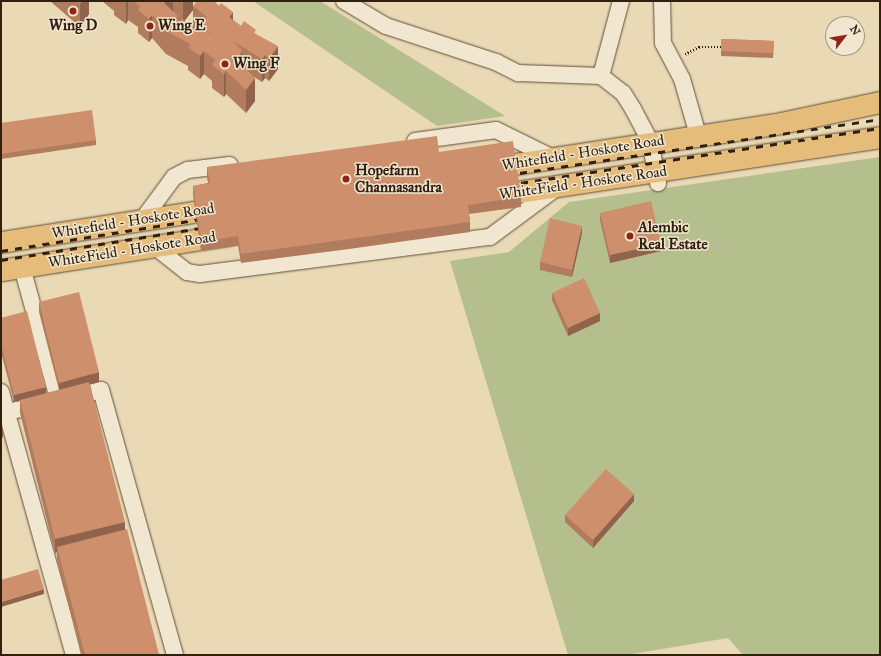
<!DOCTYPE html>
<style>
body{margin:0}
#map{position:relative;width:881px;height:656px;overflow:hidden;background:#ead9b5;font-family:"IM FELL Great Primer",serif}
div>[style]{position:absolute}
.green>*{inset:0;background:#b5bf8e}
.path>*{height:2.5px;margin-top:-1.25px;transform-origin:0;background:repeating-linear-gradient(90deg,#312010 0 1px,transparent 0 3px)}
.roads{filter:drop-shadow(0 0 1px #5f4e39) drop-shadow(0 0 1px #5f4e39)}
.minor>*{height:16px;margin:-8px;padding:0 8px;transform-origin:8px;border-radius:8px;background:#f1e6cf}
.major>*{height:21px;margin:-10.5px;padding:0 10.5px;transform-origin:10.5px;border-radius:10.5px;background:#e5bc7a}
.rail>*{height:3px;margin-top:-1.5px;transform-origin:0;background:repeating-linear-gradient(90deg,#312010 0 7px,transparent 0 14px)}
.wall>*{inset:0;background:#b17b5e}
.shaded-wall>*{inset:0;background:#90644c}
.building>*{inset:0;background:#ce8f6d}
.dots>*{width:11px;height:11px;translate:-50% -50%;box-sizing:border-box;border:2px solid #f1e6cf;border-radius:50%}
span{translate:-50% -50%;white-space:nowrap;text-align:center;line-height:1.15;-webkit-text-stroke:3px #f1e6cf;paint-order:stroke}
.poi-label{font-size:15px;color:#312010;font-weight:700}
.left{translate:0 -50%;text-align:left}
.street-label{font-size:15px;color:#312010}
.frame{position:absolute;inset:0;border:2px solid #312010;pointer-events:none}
.north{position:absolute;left:825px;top:16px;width:40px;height:40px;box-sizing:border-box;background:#f1e6cf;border:1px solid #a49783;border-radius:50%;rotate:59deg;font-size:11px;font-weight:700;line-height:16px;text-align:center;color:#312010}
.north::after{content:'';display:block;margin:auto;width:14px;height:18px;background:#8f2418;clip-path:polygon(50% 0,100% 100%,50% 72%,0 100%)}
</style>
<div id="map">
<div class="green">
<i style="clip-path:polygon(253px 1px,320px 1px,505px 116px,437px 126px)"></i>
<i style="clip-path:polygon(880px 157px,880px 655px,743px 655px,728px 638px,626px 655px,568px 655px,450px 261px,509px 252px,569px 202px)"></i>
</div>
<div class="path">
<i style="left:685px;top:54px;width:16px;rotate:-27deg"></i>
<i style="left:699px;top:47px;width:22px"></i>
</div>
<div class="roads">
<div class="minor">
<i style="left:344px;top:1px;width:49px;rotate:30.8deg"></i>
<i style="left:386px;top:26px;width:116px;rotate:18.1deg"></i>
<i style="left:496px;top:62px;width:25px;rotate:27deg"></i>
<i style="left:518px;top:73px;width:83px;rotate:2.1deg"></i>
<i style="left:601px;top:76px;width:28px;rotate:38deg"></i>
<i style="left:623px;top:93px;width:19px;rotate:58deg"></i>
<i style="left:633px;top:109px;width:36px;rotate:62deg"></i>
<i style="left:650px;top:141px;width:43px;rotate:79.2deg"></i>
<i style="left:662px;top:1px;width:42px;rotate:88.6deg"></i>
<i style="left:663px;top:43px;width:41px;rotate:62.2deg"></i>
<i style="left:682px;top:79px;width:58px;rotate:74.1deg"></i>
<i style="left:601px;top:76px;width:78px;rotate:-75.1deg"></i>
<i style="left:415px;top:141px;width:82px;rotate:-7.7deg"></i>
<i style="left:496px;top:130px;width:64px;rotate:26.2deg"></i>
<i style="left:143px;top:219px;width:52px;rotate:-53.6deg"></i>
<i style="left:174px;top:177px;width:16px;rotate:-27deg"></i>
<i style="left:188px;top:170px;width:42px;rotate:-6.8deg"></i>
<i style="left:154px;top:246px;width:42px;rotate:38.2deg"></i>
<i style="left:187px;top:272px;width:13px;rotate:9deg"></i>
<i style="left:200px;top:274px;width:292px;rotate:-7.3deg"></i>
<i style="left:490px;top:237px;width:86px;rotate:-36.5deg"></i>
<i style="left:22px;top:267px;width:140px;rotate:74.7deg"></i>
<i style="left:1px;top:392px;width:273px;rotate:74.5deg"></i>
<i style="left:71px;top:398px;width:31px;rotate:-15deg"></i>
<i style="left:101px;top:390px;width:275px;rotate:74.4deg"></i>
<i style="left:7px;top:412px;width:34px;rotate:-12deg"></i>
</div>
<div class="major">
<i style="left:488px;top:168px;width:296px;rotate:-8.7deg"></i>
<i style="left:781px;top:123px;width:101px;rotate:-12deg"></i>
<i style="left:491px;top:196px;width:393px;rotate:-8.6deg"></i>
<i style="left:1px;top:242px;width:226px;rotate:-8.9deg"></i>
<i style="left:1px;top:270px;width:229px;rotate:-8.8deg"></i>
</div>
</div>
<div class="rail">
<i style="left:506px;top:175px;width:378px;rotate:-8.5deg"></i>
<i style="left:507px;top:185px;width:377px;rotate:-8.7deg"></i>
<i style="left:1px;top:251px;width:209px;rotate:-9.1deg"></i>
<i style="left:1px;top:260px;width:210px;rotate:-9.1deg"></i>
</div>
<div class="wall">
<i style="clip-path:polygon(50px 1px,89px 1px,89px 14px,80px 27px)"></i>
<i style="clip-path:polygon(102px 1px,193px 1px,193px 10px,184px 21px,193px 27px,193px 6px,233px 20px,241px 26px,256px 34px,278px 69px,269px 81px,265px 78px,262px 82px,254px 77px,255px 101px,246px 113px,226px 94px,224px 97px,212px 88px,212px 81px,204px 74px,200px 79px,188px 70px,188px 66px,166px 54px,152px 38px,149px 42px,138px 33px,138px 27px,128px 20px,126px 24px,114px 15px,114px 11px)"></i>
<i style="clip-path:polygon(721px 39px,774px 41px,773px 58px,721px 56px)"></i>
<i style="clip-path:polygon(1px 123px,96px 140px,96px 145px,1px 159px)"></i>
<i style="clip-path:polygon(439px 152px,521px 197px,521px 207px,469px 214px,470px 222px,470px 232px,349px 249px,241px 263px,238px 246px,201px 251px,193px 195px,193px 186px,208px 183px,207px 177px,207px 167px)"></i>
<i style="clip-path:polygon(600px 213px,661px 251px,610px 263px,600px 220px)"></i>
<i style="clip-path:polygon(582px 233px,572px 277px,540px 270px,540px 262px)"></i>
<i style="clip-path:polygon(552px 293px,600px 321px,568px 336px,552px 300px)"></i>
<i style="clip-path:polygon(39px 302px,99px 382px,90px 384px,125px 529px,159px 655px,81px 655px,57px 560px,57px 552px,55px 553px,20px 413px,20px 401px,14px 402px,1px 352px,1px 318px,46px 393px,59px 390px,39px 312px)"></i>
<i style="clip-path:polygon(634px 501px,593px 548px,565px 522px,565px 515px)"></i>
</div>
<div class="shaded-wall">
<i style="clip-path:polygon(82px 1px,89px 1px,89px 14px,80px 27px,80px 4px)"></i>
<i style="clip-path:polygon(126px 1px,128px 1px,128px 20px,126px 24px)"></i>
<i style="clip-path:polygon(165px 1px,173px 1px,173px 15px,165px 22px)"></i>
<i style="clip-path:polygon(183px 1px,193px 1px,193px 10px,183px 23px)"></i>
<i style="clip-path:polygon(233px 12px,233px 35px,229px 17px)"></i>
<i style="clip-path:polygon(152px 15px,152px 38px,149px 42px,149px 19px)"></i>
<i style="clip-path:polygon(278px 46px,278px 69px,269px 81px,269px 58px)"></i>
<i style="clip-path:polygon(242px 50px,242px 73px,238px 84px,238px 61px)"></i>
<i style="clip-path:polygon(204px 51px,204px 74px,200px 79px,200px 56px)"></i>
<i style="clip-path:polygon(265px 55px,265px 78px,262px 82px,262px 59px)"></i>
<i style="clip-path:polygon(226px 71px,226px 94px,224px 97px,224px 74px)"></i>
<i style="clip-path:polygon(255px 78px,255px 101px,246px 113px,246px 90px)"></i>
<i style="clip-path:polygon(582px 226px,582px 233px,572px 277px,572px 270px)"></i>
<i style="clip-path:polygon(661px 244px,661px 251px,610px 263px,610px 255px)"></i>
<i style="clip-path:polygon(600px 313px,600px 321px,568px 336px,568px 328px)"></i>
<i style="clip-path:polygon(99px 372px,99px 382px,59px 392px,59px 383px)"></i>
<i style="clip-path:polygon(46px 387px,46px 394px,14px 402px,14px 395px)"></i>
<i style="clip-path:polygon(1px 428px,3px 428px,3px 437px,1px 438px)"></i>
<i style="clip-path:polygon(634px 494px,634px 501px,593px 548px,593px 540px)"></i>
<i style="clip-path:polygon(125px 522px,125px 535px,57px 547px,57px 552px,55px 553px,55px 539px)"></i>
<i style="clip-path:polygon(44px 589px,44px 594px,1px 607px,1px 602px)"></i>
</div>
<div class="building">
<i style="clip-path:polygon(77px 1px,82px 1px,80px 4px)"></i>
<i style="clip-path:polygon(133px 1px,162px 1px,178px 16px,175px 19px,180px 22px,182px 19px,196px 30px,199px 27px,213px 35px,201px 26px,207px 17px,193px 6px,197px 1px,214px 1px,219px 6px,221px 3px,233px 12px,229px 17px,241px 26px,244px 21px,256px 30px,254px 33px,278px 46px,269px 58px,265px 55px,262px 59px,233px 41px,242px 50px,238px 61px,255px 78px,246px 90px,226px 71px,224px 74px,212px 65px,215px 60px,204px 51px,200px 56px,188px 47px,190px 44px,166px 31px,152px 15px,149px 19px,138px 10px,140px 6px)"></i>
<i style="clip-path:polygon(721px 39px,774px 41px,773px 53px,721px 51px)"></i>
<i style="clip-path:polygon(92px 110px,96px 140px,1px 154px,1px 123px)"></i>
<i style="clip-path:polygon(437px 136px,439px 152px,513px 141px,521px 197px,468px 205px,470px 222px,349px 239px,241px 254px,238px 236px,201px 242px,193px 186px,210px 183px,207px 167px)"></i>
<i style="clip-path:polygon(651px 201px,661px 244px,610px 255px,600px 213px)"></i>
<i style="clip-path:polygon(550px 218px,582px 226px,572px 270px,540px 262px)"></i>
<i style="clip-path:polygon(584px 278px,600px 313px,568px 328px,552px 293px)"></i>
<i style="clip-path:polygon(79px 292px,99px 372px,59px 383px,39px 302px)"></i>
<i style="clip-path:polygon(27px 311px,46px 387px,14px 395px,1px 344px,1px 318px)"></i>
<i style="clip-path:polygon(89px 382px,125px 522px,55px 539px,20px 400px)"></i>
<i style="clip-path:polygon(1px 421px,3px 428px,1px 428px)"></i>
<i style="clip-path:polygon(606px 469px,634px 494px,593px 540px,565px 515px)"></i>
<i style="clip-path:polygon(127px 529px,159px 655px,85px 655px,57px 547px)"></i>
<i style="clip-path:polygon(38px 569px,44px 589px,1px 602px,1px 580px)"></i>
</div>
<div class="dots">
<i style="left:73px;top:11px;background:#8f2418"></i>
<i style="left:150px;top:26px;background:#8f2418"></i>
<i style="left:225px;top:64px;background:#8f2418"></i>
<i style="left:346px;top:179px;background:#8f2418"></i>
<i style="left:630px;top:236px;background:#8f2418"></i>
</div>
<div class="poi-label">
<span style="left:73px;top:26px">Wing D</span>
<span class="left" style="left:158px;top:26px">Wing E</span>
<span class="left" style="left:233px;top:64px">Wing F</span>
<span class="left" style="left:355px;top:179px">Hopefarm<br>Channasandra</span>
<span class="left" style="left:638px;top:236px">Alembic<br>Real Estate</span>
</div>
<div class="street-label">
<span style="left:583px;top:153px;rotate:-9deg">Whitefield - Hoskote Road</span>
<span style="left:583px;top:183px;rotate:-8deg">WhiteField - Hoskote Road</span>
<span style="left:133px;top:221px;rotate:-9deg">Whitefield - Hoskote Road</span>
<span style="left:132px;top:250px;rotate:-9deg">WhiteField - Hoskote Road</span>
</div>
<div class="frame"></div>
<div class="north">N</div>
</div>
